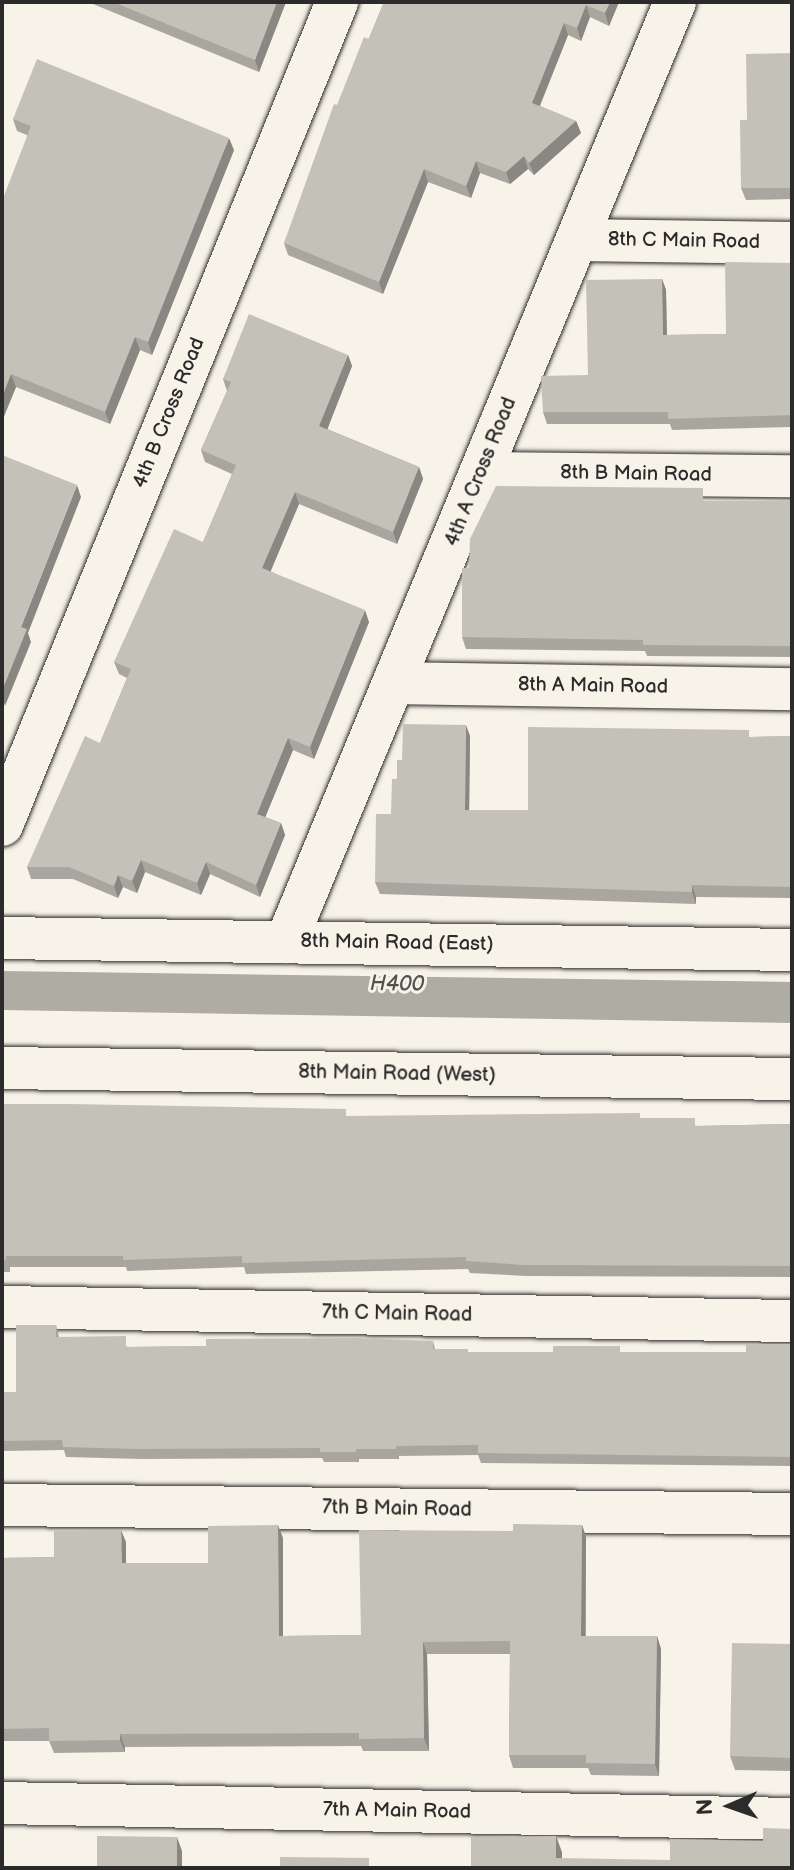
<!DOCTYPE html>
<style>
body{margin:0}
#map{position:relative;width:794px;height:1870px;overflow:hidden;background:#f7f3e8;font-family:"Balsamiq Sans",sans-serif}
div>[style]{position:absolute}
.water>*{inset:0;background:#afaca4}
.roads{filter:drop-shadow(0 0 2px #2b2b2b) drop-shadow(0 0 2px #2b2b2b)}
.minor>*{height:42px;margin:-21px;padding:0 21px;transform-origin:21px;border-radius:21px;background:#f7f3e8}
.wall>*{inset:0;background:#a9a69f}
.shaded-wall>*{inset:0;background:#898782}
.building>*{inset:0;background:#c4c1b9}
span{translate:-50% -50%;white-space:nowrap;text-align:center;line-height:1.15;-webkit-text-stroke:6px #f7f3e8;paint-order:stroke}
.street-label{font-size:20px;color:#2b2b2b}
.water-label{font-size:22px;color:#53524f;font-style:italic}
.frame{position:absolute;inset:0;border:4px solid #2b2b2b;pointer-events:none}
.north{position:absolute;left:690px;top:1766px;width:80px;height:80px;-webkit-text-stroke:6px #f7f3e8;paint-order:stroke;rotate:268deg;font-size:22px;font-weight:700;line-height:32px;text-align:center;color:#2b2b2b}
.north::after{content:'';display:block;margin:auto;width:28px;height:36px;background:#2b2b2b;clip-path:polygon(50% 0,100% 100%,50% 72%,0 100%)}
</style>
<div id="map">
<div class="water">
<i style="clip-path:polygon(2px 971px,792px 982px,792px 1023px,2px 1010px)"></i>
</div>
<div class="roads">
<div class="minor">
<i style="left:577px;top:240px;width:215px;rotate:0.8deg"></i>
<i style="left:480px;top:473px;width:312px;rotate:0.6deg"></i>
<i style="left:394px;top:683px;width:398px;rotate:0.9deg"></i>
<i style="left:2px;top:825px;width:889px;rotate:-67.85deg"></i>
<i style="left:2px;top:938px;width:790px;rotate:0.87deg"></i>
<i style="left:286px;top:942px;width:1017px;rotate:-67.52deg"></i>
<i style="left:2px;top:1068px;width:790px;rotate:0.8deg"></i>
<i style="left:2px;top:1307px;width:790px;rotate:1.02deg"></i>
<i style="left:2px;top:1505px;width:790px;rotate:0.65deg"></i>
<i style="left:2px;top:1803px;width:790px;rotate:1.16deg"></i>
</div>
</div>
<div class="wall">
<i style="clip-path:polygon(88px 2px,286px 2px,259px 72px)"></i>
<i style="clip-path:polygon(384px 2px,619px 2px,609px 26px,590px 17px,581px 41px,568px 35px,540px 106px,576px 121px,581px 133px,534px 175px,528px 169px,510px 184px,480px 173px,471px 198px,428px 182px,383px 294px,288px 255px,284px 243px)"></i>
<i style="clip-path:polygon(792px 53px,792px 199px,746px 200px,741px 188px,747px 120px)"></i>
<i style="clip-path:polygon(13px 119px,234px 150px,152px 355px,140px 350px,110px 424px,16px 387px,2px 421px,27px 135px,17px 131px)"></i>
<i style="clip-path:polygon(792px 263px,792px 427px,672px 430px,670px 424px,547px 424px,543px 412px,588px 375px,662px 279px,666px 290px,667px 335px,726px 334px)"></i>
<i style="clip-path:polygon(348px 355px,352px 366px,327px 429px,419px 467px,423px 479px,397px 544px,299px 504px,270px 571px,369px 622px,314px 759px,293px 750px,265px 817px,281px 823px,285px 835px,260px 897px,210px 874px,201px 895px,145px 872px,137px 893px,123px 887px,118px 898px,73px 879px,31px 879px,27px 867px,100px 743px,127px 678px,119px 674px,114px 662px,203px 542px,232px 474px,205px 462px,201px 450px,227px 391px,223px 379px)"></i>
<i style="clip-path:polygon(707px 501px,792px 501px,792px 657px,647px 656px,645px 651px,466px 649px,462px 637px,469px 568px)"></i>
<i style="clip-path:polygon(470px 736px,469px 810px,528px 810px,751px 737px,792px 736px,792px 898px,696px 897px,696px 904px,380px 894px,375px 882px,391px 814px,397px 779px,402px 760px)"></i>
<i style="clip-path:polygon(2px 1104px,349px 1116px,642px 1118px,698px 1126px,792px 1124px,792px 1277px,527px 1276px,470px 1273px,468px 1269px,246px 1274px,244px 1267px,127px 1271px,126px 1267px,10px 1267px,10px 1272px,2px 1272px)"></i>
<i style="clip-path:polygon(56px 1325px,59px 1337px,130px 1347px,206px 1346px,433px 1341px,435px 1349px,469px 1352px,746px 1352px,792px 1344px,792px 1466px,481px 1463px,478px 1455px,399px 1456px,399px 1459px,359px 1459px,359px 1462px,324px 1462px,322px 1458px,142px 1459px,66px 1457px,64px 1450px,2px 1451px,2px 1392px,16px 1392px)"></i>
<i style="clip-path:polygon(582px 1525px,586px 1537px,586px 1636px,657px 1636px,661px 1649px,659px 1776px,591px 1775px,588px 1768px,513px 1768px,509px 1755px,510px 1654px,427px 1654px,429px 1751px,363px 1751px,361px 1746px,125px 1747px,125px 1752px,54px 1753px,49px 1741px,2px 1741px,2px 1558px,54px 1557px,126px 1542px,126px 1563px,208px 1563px,283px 1538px,283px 1636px,361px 1635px,513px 1531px)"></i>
<i style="clip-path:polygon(792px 1644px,792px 1771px,735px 1770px,730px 1756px)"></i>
</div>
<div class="shaded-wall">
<i style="clip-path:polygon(277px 2px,286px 2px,259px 72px,255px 60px)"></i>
<i style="clip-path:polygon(610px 2px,619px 2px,609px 26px,605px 13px)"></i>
<i style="clip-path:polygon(586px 5px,590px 17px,581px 41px,577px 28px)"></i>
<i style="clip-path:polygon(564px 23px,568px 35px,536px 115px,532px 103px)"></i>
<i style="clip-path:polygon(576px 121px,581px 133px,534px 175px,529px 163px)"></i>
<i style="clip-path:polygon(229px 138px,234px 150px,152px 355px,148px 342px)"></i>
<i style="clip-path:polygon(524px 156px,528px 169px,510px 184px,506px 172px)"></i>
<i style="clip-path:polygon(476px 161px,480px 173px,471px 198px,466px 186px)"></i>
<i style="clip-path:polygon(424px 169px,428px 182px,383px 294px,379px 282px)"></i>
<i style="clip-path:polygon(662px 279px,666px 290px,667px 347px,663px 335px)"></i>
<i style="clip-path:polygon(135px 337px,140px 350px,110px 424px,105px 412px)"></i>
<i style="clip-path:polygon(348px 355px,352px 366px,324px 438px,319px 426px)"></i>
<i style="clip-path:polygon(11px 374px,16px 387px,2px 421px,2px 397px)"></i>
<i style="clip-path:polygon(419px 467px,423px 479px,397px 544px,393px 532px)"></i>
<i style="clip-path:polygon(77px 485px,81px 497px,28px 633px,31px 642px,5px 706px,2px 696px,2px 691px,21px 627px)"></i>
<i style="clip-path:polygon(295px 492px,299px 504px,267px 580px,262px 568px)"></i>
<i style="clip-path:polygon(365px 610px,369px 622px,314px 759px,310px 747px)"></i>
<i style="clip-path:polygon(466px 725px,470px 736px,469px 821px,465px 810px)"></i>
<i style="clip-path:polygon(288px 738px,293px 750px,262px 825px,257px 814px)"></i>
<i style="clip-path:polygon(281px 823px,285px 835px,260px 897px,256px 885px)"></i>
<i style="clip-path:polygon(141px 860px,145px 872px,137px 893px,132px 881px)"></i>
<i style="clip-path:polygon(206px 862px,210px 874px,201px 895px,197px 883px)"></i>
<i style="clip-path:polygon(118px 875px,123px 887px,118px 898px,114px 886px)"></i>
<i style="clip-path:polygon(692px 885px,696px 897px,696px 904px,692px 892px)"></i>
<i style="clip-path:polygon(278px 1525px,283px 1538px,283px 1648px,279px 1636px)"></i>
<i style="clip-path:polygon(582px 1525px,586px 1537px,585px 1648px,581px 1636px)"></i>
<i style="clip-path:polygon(121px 1530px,126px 1542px,126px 1576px,122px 1563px)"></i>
<i style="clip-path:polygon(657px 1636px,661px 1649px,659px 1776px,655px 1764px)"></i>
<i style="clip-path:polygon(423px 1642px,427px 1654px,429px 1751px,424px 1738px)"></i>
<i style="clip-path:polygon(120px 1734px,125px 1747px,125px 1752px,120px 1740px)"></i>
<i style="clip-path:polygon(556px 1836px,562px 1852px,562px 1868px,556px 1858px)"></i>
<i style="clip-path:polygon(177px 1837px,182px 1851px,182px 1868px,177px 1868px)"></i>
</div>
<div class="building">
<i style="clip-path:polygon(113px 2px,277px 2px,255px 60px)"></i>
<i style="clip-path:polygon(384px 2px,610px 2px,605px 13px,586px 5px,577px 28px,564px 23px,532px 103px,576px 121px,529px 163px,524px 156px,506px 172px,476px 161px,466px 186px,424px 169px,379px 282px,284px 243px,334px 104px,337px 105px,364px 37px,369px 39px)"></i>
<i style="clip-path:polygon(792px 53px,792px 188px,741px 188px,740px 120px,747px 120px,746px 54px)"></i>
<i style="clip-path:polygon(37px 59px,229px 138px,148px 342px,135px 337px,105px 412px,11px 374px,2px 397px,2px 201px,31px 126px,13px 119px)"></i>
<i style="clip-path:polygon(725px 262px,792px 263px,792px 415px,668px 419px,668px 412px,543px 412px,541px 376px,588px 375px,586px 280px,662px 279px,663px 335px,726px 334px)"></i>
<i style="clip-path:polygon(249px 314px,348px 355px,319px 426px,419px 467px,393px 532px,295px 492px,262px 568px,365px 610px,310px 747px,288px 738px,257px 814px,281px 823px,256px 885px,206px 862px,197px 883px,141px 860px,132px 881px,118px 875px,114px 886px,69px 867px,27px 867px,85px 736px,100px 743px,131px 669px,114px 662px,174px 529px,203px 542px,236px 465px,201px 450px,231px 382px,223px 379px)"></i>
<i style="clip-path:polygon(2px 455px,77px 485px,21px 627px,27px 629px,2px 691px)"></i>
<i style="clip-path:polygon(496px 486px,703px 488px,703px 501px,792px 501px,792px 646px,643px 645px,643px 640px,462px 637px,462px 568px,469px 568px,470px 539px)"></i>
<i style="clip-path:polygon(403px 724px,466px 725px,465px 810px,528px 810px,528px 727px,749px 730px,749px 737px,792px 736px,792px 887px,692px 885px,692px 892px,375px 882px,376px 814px,391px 814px,392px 779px,397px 779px,397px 760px,402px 760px)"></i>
<i style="clip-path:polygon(2px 1104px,70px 1104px,346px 1109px,346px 1116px,640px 1113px,640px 1118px,695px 1118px,695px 1126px,792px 1124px,792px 1266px,523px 1265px,466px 1261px,466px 1257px,242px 1263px,242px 1256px,123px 1260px,123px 1256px,6px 1256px,6px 1260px,2px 1260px)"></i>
<i style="clip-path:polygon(16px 1325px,56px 1325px,56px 1337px,126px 1336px,126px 1347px,206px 1346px,206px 1339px,357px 1338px,433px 1341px,433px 1349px,468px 1349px,468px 1352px,553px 1352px,553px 1346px,620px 1346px,620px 1352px,746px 1352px,746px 1344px,792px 1344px,792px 1457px,478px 1453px,478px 1445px,396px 1446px,396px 1449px,356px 1449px,356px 1452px,320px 1452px,320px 1448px,138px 1449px,63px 1447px,62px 1440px,2px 1441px,2px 1392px,16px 1392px)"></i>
<i style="clip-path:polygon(513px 1524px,582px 1525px,581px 1636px,657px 1636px,655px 1764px,586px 1763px,586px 1755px,509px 1755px,510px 1641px,423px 1642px,424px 1738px,359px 1739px,359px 1733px,120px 1734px,120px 1740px,49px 1741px,49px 1728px,2px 1729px,2px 1558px,54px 1557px,54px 1531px,121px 1530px,122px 1563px,208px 1563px,208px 1526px,278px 1525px,279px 1636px,361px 1635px,359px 1530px,513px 1531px)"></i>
<i style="clip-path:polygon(732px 1643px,792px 1644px,792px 1758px,730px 1756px)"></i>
<i style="clip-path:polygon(763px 1828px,792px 1829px,792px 1868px,471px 1868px,471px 1837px,556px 1836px,556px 1858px,670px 1860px,670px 1839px,763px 1841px)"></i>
<i style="clip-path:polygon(97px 1836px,177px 1837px,177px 1868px,4px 1868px,4px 1867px,97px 1868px)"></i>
<i style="clip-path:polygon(280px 1857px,369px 1858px,369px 1868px,280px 1868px)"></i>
</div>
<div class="street-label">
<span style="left:684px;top:241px;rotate:1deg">8th C Main Road</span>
<span style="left:169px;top:413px;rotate:-68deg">4th B Cross Road</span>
<span style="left:481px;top:472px;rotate:-68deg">4th A Cross Road</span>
<span style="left:636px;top:474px;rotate:1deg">8th B Main Road</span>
<span style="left:593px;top:686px;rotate:1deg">8th A Main Road</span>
<span style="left:397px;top:943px;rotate:1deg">8th Main Road (East)</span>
<span style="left:397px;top:1074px;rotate:1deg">8th Main Road (West)</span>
<span style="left:397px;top:1314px;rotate:1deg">7th C Main Road</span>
<span style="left:397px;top:1509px;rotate:1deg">7th B Main Road</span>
<span style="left:397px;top:1811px;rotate:1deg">7th A Main Road</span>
</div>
<div class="water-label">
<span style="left:397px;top:984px;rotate:1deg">H400</span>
</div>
<div class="frame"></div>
<div class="north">N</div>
</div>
